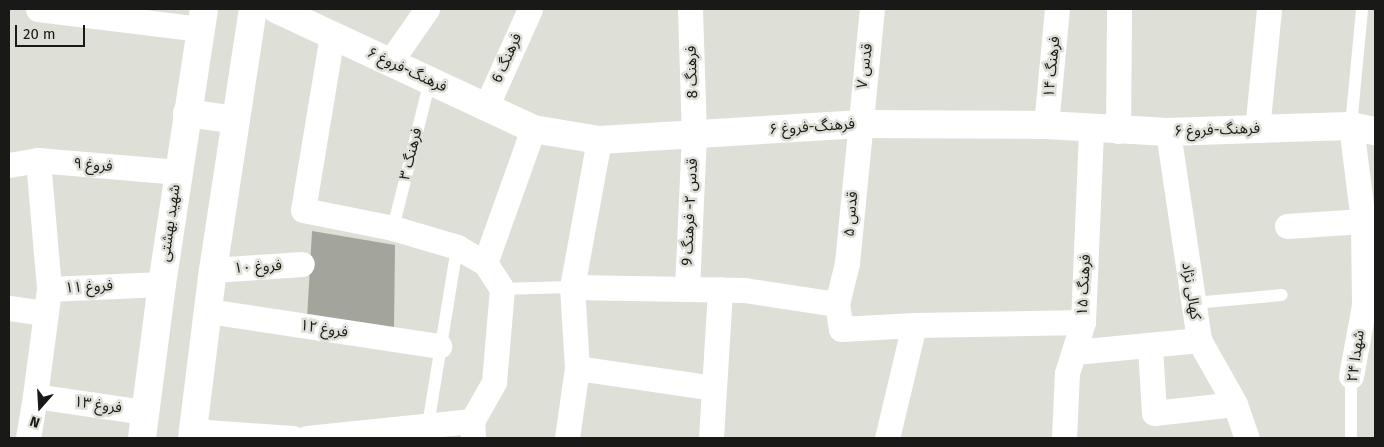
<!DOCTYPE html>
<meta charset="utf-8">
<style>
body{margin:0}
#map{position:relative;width:1384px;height:447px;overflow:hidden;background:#dee0d7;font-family:"Fira Sans","Noto Sans Arabic",sans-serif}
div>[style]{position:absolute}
.building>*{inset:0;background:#a3a59d}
.service>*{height:12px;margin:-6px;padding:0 6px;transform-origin:6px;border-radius:6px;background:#fff}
.minor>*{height:25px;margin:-12.5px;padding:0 12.5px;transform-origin:12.5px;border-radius:12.5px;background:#fff}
.tertiary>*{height:28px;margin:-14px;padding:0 14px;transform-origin:14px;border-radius:14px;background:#fff}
.secondary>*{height:28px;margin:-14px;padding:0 14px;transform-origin:14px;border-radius:14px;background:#fff}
span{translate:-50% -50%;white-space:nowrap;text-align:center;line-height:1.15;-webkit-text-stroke:5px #dee0d7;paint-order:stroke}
.street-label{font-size:15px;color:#191a17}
.frame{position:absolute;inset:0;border:10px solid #191a17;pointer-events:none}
.north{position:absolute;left:15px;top:382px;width:50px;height:50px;-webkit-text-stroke:4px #dee0d7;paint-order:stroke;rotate:199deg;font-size:14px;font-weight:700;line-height:20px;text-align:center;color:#191a17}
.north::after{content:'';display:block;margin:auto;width:18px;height:22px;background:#191a17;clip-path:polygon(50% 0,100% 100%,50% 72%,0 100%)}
.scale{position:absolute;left:15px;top:25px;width:70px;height:22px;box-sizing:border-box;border:2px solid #191a17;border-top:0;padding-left:6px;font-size:15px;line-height:18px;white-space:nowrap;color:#191a17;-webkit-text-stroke:4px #dee0d7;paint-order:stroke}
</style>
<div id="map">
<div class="building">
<i style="clip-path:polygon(312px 231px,395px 245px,394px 329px,307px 319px)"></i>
</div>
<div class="service">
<i style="left:1351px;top:126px;width:118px;rotate:-84.6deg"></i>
<i style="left:393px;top:228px;width:152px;rotate:-75.9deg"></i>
<i style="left:502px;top:289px;width:70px;rotate:-1.6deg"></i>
<i style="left:1194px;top:303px;width:88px;rotate:-5.2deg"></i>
<i style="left:1351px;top:376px;width:62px;rotate:90deg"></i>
<i style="left:428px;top:425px;width:180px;rotate:-80.7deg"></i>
</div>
<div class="minor">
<i style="left:38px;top:9px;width:164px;rotate:7deg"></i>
<i style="left:332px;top:35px;width:177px;rotate:99.4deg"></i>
<i style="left:303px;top:210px;width:92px;rotate:11.3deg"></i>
<i style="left:393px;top:228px;width:67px;rotate:16.5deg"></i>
<i style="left:457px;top:247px;width:32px;rotate:30deg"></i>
<i style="left:390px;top:62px;width:65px;rotate:-55.1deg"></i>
<i style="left:486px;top:107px;width:107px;rotate:-65.8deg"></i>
<i style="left:1046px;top:125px;width:117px;rotate:-84.6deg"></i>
<i style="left:1257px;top:130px;width:122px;rotate:-84.3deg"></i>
<i style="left:1118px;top:131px;width:122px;rotate:-89.5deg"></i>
<i style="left:1168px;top:132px;width:210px;rotate:81.5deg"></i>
<i style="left:1199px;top:340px;width:73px;rotate:60.6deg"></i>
<i style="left:1235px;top:404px;width:36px;rotate:71deg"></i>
<i style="left:38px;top:160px;width:129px;rotate:85.1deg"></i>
<i style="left:9px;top:165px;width:29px;rotate:-10deg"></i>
<i style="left:38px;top:160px;width:141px;rotate:4.9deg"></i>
<i style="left:1287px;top:226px;width:76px;rotate:-3.8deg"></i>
<i style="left:213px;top:270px;width:89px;rotate:-3.9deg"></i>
<i style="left:572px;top:287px;width:172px;rotate:1deg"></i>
<i style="left:744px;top:290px;width:94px;rotate:8.6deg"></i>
<i style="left:837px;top:304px;width:25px;rotate:81deg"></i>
<i style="left:841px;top:329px;width:73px;rotate:-3.1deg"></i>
<i style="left:914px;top:325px;width:116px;rotate:103.4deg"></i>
<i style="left:687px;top:289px;width:153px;rotate:-87.4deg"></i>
<i style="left:694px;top:136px;width:127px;rotate:-91.8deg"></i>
<i style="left:837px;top:304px;width:42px;rotate:-76.3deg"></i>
<i style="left:847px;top:263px;width:255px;rotate:-84.4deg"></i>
<i style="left:9px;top:308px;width:37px;rotate:8deg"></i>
<i style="left:46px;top:313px;width:24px;rotate:-83deg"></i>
<i style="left:49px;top:289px;width:113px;rotate:-2.5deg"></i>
<i style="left:208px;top:311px;width:234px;rotate:8.6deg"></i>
<i style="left:914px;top:325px;width:169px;rotate:-1deg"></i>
<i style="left:1150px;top:347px;width:66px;rotate:86.5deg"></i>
<i style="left:1154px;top:413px;width:81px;rotate:-6.3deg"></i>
<i style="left:1075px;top:352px;width:125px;rotate:-5.5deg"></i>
<i style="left:577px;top:368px;width:138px;rotate:8.3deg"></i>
<i style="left:1351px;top:376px;width:72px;rotate:-79.6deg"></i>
<i style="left:1364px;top:305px;width:84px;rotate:-90.7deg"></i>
<i style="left:1363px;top:221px;width:96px;rotate:-97.2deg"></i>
<i style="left:35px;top:396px;width:84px;rotate:-82.5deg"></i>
<i style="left:192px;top:431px;width:101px;rotate:4deg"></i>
<i style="left:28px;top:438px;width:43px;rotate:-80.5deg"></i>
<i style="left:35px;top:396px;width:111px;rotate:8.3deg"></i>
<i style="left:307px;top:438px;width:166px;rotate:-5.9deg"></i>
<i style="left:473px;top:438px;width:17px;rotate:-93deg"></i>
<i style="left:472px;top:421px;width:45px;rotate:-60.6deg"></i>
<i style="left:494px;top:382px;width:93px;rotate:-85.1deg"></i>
<i style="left:502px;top:289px;width:31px;rotate:-123deg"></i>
<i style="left:485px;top:263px;width:142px;rotate:-70.3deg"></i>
<i style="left:567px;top:438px;width:71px;rotate:-81.9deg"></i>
<i style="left:577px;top:368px;width:81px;rotate:-93.5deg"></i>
<i style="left:572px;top:287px;width:149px;rotate:-79.6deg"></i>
<i style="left:711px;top:438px;width:149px;rotate:-86.5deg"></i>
<i style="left:1064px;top:438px;width:65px;rotate:-87.4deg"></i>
<i style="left:1067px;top:373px;width:53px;rotate:-72.6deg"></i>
<i style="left:1083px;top:322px;width:193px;rotate:-87.6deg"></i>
</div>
<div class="tertiary">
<i style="left:276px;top:9px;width:284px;rotate:25deg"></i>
<i style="left:533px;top:129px;width:67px;rotate:9.5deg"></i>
<i style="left:599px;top:140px;width:259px;rotate:-3.5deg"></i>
<i style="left:858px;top:124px;width:188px;rotate:0.3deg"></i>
<i style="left:1046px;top:125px;width:122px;rotate:3.3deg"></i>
<i style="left:1168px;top:132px;width:183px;rotate:-1.9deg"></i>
<i style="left:1351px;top:126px;width:25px;rotate:12deg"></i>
</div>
<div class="secondary">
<i style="left:187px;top:113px;width:49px;rotate:8.1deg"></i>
<i style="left:142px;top:438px;width:155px;rotate:-82.6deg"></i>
<i style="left:162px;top:284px;width:278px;rotate:-81.3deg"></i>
<i style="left:192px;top:438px;width:169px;rotate:-82.9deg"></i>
<i style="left:213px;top:270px;width:264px;rotate:-81.3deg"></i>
</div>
<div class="street-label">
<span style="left:507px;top:58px;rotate:-66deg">فرهنگ 6</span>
<span style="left:865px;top:66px;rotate:-83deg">قدس ۷</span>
<span style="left:1052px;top:67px;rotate:-84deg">فرهنگ ۱۴</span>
<span style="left:407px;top:70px;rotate:25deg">فرهنگ-فروغ ۶</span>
<span style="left:692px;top:72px;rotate:-92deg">فرهنگ 8</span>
<span style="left:812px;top:127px;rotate:-4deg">فرهنگ-فروغ ۶</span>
<span style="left:1217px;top:130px;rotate:-2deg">فرهنگ-فروغ ۶</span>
<span style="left:411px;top:154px;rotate:-76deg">فرهنگ ۳</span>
<span style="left:93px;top:165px;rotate:5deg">فروغ ۹</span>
<span style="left:690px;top:212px;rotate:-87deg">قدس ۲- فرهنگ 9</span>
<span style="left:851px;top:214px;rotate:-85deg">قدس ۵</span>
<span style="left:170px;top:223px;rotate:-82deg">شهید بهشتی</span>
<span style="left:258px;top:267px;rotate:-4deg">فروغ ۱۰</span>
<span style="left:1084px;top:285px;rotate:-87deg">فرهنگ ۱۵</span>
<span style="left:89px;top:287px;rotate:-3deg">فروغ ۱۱</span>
<span style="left:1191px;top:291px;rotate:81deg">کهالی نژاد</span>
<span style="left:324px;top:329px;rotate:9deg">فروغ ۱۲</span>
<span style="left:1356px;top:356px;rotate:-82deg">شهدا ۲۴</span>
<span style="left:98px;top:405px;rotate:8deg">فروغ ۱۳</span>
</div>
<div class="frame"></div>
<div class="north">N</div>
<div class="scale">20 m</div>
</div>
